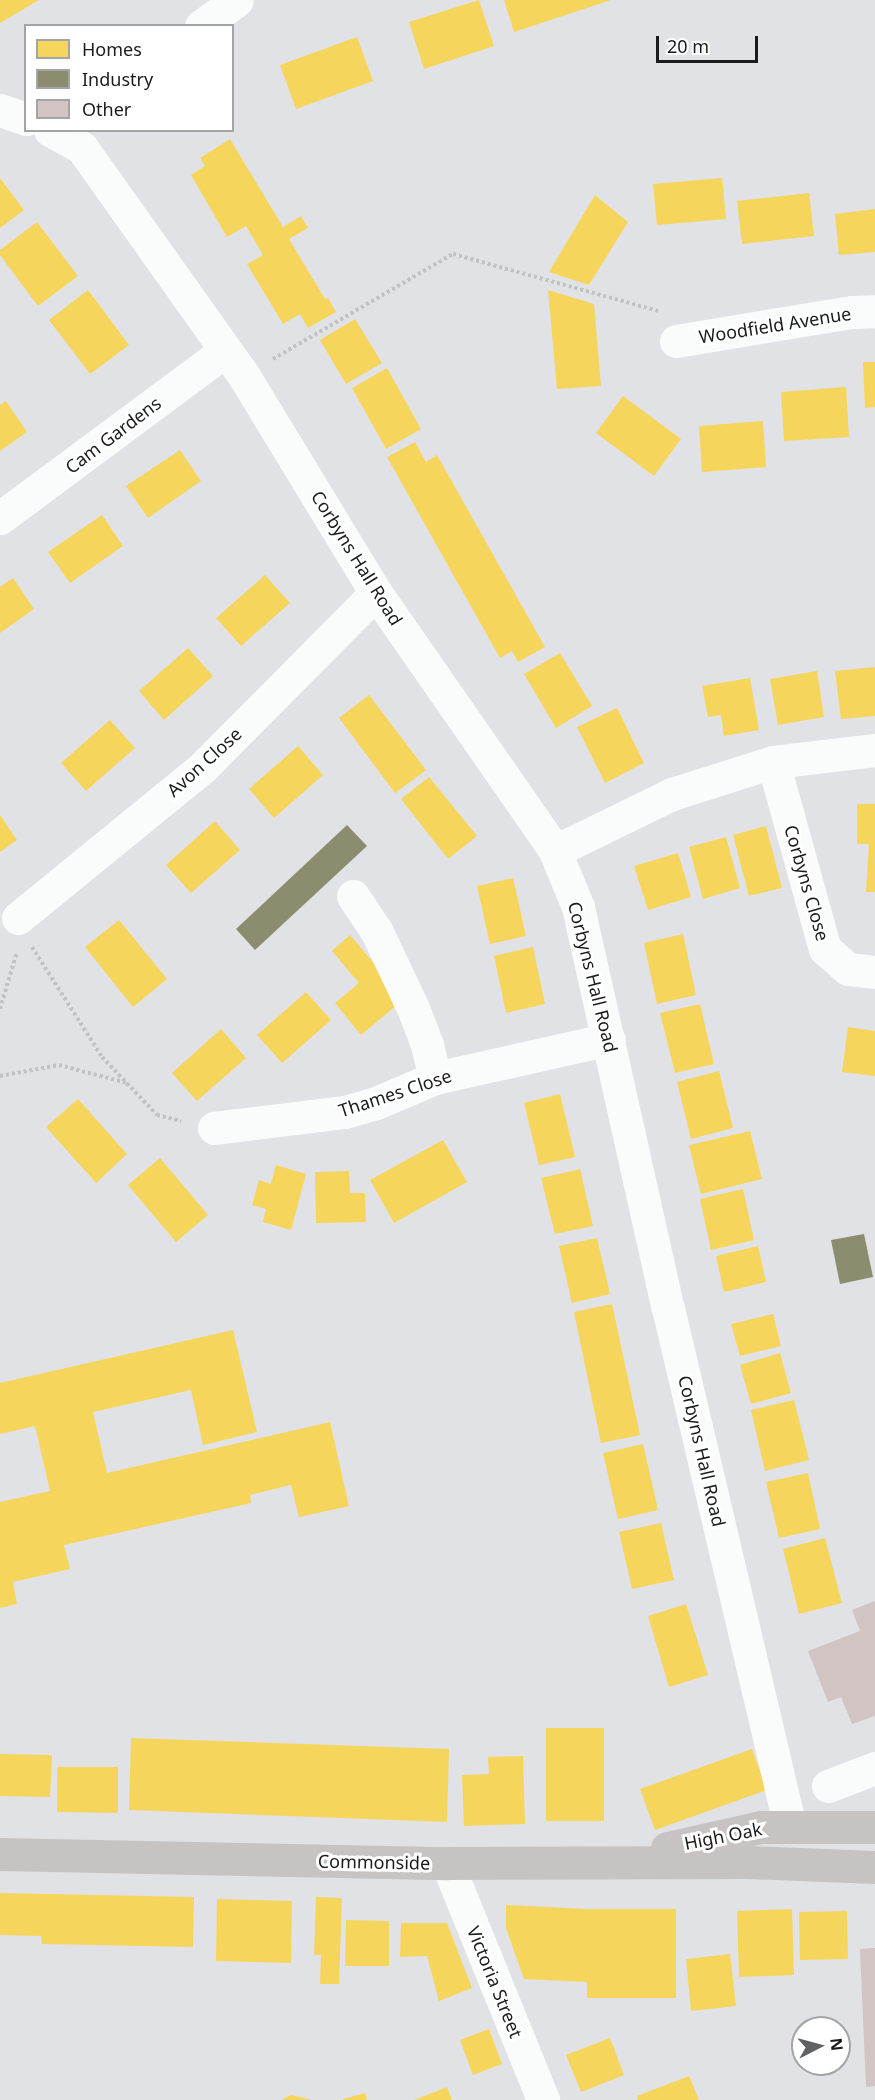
<!DOCTYPE html>
<style>
body{margin:0}
#map{position:relative;width:875px;height:2100px;overflow:hidden;background:#e1e2e5;font-family:"Noto Sans",sans-serif}
div>[style]{position:absolute}
.homes>*{inset:0;background:#f6d55c}
.industry>*{inset:0;background:#8c8c6e}
.building>*{inset:0;background:#d1c4c3}
.path>*{height:4px;margin-top:-2px;transform-origin:0;background:repeating-linear-gradient(90deg,#c2c2c3 0 3px,transparent 0 6px)}
.minor>*{height:33px;margin:-16.5px;padding:0 16.5px;transform-origin:16.5px;border-radius:16.5px;background:#fafbfb}
.major>*{height:33px;margin:-16.5px;padding:0 16.5px;transform-origin:16.5px;border-radius:16.5px;background:#c6c3c2}
span{translate:-50% -50%;white-space:nowrap;text-align:center;line-height:1.15;-webkit-text-stroke:6px #fff;paint-order:stroke}
.street-label{font-size:18px;color:#1a1b1d}
.legend{position:absolute;left:24px;top:24px;width:210px;height:108px;box-sizing:border-box;background:#fff;border:2px solid #a3a4a5;margin:0;padding:8px 10px;list-style:none;font-size:18px;color:#1a1b1d}
.legend li{display:flex;align-items:center;gap:12px;height:30px}
.legend b{width:30px;border:2px solid #a3a4a5}
.north{position:absolute;left:791px;top:2016px;width:60px;height:60px;box-sizing:border-box;background:#fff;border:2px solid #a3a4a5;border-radius:50%;rotate:84deg;font-size:16px;font-weight:700;line-height:24px;text-align:center;color:#1a1b1d}
.north::after{content:'';display:block;margin:auto;width:21px;height:27px;background:#606163;clip-path:polygon(50% 0,100% 100%,50% 72%,0 100%)}
.scale{position:absolute;left:656px;top:36px;width:102px;height:27px;box-sizing:border-box;border:3px solid #1a1b1d;border-top:0;padding-left:8px;font-size:18px;line-height:21px;white-space:nowrap;color:#1a1b1d;-webkit-text-stroke:4px #fff;paint-order:stroke}
</style>
<div id="map">
<div class="homes">
<i style="clip-path:polygon(0 0,39px 0,0 23px)"></i>
<i style="clip-path:polygon(479px 0,494px 46px,424px 69px,409px 22px)"></i>
<i style="clip-path:polygon(504px 0,611px 0,514px 32px)"></i>
<i style="clip-path:polygon(357px 37px,373px 81px,296px 109px,280px 65px)"></i>
<i style="clip-path:polygon(230px 139px,283px 227px,301px 216px,308px 228px,289px 239px,325px 299px,328px 298px,336px 312px,308px 328px,300px 314px,283px 324px,247px 264px,263px 255px,246px 226px,227px 237px,191px 175px,205px 166px,200px 158px)"></i>
<i style="clip-path:polygon(0 178px,24px 210px,0 228px)"></i>
<i style="clip-path:polygon(722px 178px,726px 219px,657px 225px,653px 184px)"></i>
<i style="clip-path:polygon(809px 193px,814px 236px,742px 244px,737px 201px)"></i>
<i style="clip-path:polygon(595px 195px,628px 222px,589px 285px,549px 272px)"></i>
<i style="clip-path:polygon(875px 209px,875px 252px,839px 255px,835px 214px)"></i>
<i style="clip-path:polygon(37px 222px,78px 276px,38px 306px,0 255px,0 250px)"></i>
<i style="clip-path:polygon(88px 290px,129px 345px,90px 374px,49px 320px)"></i>
<i style="clip-path:polygon(548px 290px,594px 304px,601px 386px,557px 389px)"></i>
<i style="clip-path:polygon(355px 319px,382px 363px,346px 384px,320px 340px)"></i>
<i style="clip-path:polygon(863px 362px,875px 362px,875px 407px,865px 408px)"></i>
<i style="clip-path:polygon(387px 368px,421px 429px,386px 449px,352px 388px)"></i>
<i style="clip-path:polygon(846px 387px,849px 437px,784px 441px,781px 392px)"></i>
<i style="clip-path:polygon(623px 396px,681px 439px,654px 476px,596px 433px)"></i>
<i style="clip-path:polygon(6px 401px,27px 432px,0 451px,0 405px)"></i>
<i style="clip-path:polygon(763px 421px,766px 467px,702px 472px,699px 426px)"></i>
<i style="clip-path:polygon(415px 442px,426px 462px,437px 455px,545px 647px,518px 662px,512px 651px,500px 658px,387px 457px)"></i>
<i style="clip-path:polygon(180px 450px,201px 481px,148px 518px,126px 486px)"></i>
<i style="clip-path:polygon(102px 515px,123px 546px,70px 583px,48px 552px)"></i>
<i style="clip-path:polygon(265px 575px,290px 603px,241px 646px,216px 618px)"></i>
<i style="clip-path:polygon(13px 578px,34px 609px,0 633px,0 587px)"></i>
<i style="clip-path:polygon(188px 648px,213px 676px,164px 720px,139px 691px)"></i>
<i style="clip-path:polygon(560px 653px,592px 706px,556px 728px,524px 674px)"></i>
<i style="clip-path:polygon(875px 667px,875px 716px,841px 719px,835px 671px)"></i>
<i style="clip-path:polygon(817px 671px,824px 717px,778px 725px,770px 679px)"></i>
<i style="clip-path:polygon(750px 678px,759px 730px,724px 736px,721px 715px,708px 717px,702px 686px)"></i>
<i style="clip-path:polygon(369px 695px,426px 770px,395px 793px,339px 718px)"></i>
<i style="clip-path:polygon(617px 708px,644px 763px,605px 783px,577px 727px)"></i>
<i style="clip-path:polygon(110px 720px,135px 748px,86px 791px,61px 763px)"></i>
<i style="clip-path:polygon(298px 746px,323px 775px,274px 818px,249px 789px)"></i>
<i style="clip-path:polygon(429px 777px,477px 836px,448px 859px,401px 799px)"></i>
<i style="clip-path:polygon(857px 804px,875px 804px,875px 892px,866px 892px,869px 844px,857px 844px)"></i>
<i style="clip-path:polygon(0 815px,17px 840px,0 852px)"></i>
<i style="clip-path:polygon(215px 821px,240px 850px,191px 893px,166px 865px)"></i>
<i style="clip-path:polygon(766px 826px,782px 888px,749px 896px,733px 835px)"></i>
<i style="clip-path:polygon(726px 837px,740px 888px,703px 899px,689px 847px)"></i>
<i style="clip-path:polygon(678px 853px,691px 897px,648px 910px,634px 866px)"></i>
<i style="clip-path:polygon(513px 878px,526px 936px,490px 944px,477px 886px)"></i>
<i style="clip-path:polygon(119px 920px,167px 979px,133px 1007px,85px 947px)"></i>
<i style="clip-path:polygon(683px 934px,696px 995px,657px 1004px,644px 943px)"></i>
<i style="clip-path:polygon(350px 935px,404px 999px,361px 1035px,335px 1003px,359px 983px,332px 951px)"></i>
<i style="clip-path:polygon(533px 947px,545px 1004px,506px 1013px,494px 956px)"></i>
<i style="clip-path:polygon(306px 992px,331px 1020px,282px 1063px,257px 1035px)"></i>
<i style="clip-path:polygon(700px 1004px,714px 1064px,675px 1073px,660px 1013px)"></i>
<i style="clip-path:polygon(848px 1027px,875px 1031px,875px 1076px,842px 1072px)"></i>
<i style="clip-path:polygon(221px 1029px,246px 1058px,197px 1101px,172px 1073px)"></i>
<i style="clip-path:polygon(719px 1071px,733px 1128px,691px 1139px,677px 1082px)"></i>
<i style="clip-path:polygon(560px 1094px,575px 1157px,539px 1165px,524px 1103px)"></i>
<i style="clip-path:polygon(78px 1099px,127px 1154px,96px 1183px,46px 1127px)"></i>
<i style="clip-path:polygon(750px 1131px,762px 1179px,701px 1194px,689px 1145px)"></i>
<i style="clip-path:polygon(443px 1140px,467px 1182px,394px 1223px,370px 1180px)"></i>
<i style="clip-path:polygon(160px 1158px,208px 1215px,176px 1242px,128px 1185px)"></i>
<i style="clip-path:polygon(276px 1165px,306px 1174px,291px 1230px,263px 1222px,266px 1209px,252px 1205px,259px 1180px,271px 1184px)"></i>
<i style="clip-path:polygon(580px 1169px,593px 1226px,555px 1234px,541px 1178px)"></i>
<i style="clip-path:polygon(349px 1171px,350px 1193px,365px 1193px,366px 1222px,316px 1223px,315px 1172px)"></i>
<i style="clip-path:polygon(743px 1189px,754px 1240px,711px 1250px,700px 1199px)"></i>
<i style="clip-path:polygon(597px 1238px,610px 1294px,572px 1303px,559px 1246px)"></i>
<i style="clip-path:polygon(758px 1246px,766px 1282px,724px 1292px,716px 1256px)"></i>
<i style="clip-path:polygon(612px 1304px,640px 1435px,601px 1443px,574px 1312px)"></i>
<i style="clip-path:polygon(773px 1314px,781px 1346px,740px 1356px,731px 1324px)"></i>
<i style="clip-path:polygon(233px 1330px,257px 1432px,203px 1445px,191px 1390px,93px 1412px,107px 1473px,330px 1422px,349px 1506px,299px 1517px,291px 1485px,250px 1495px,251px 1503px,64px 1545px,70px 1569px,13px 1582px,17px 1604px,0 1608px,0 1502px,50px 1491px,35px 1426px,0 1434px,0 1383px)"></i>
<i style="clip-path:polygon(780px 1353px,791px 1393px,751px 1404px,740px 1365px)"></i>
<i style="clip-path:polygon(794px 1400px,809px 1460px,765px 1471px,751px 1410px)"></i>
<i style="clip-path:polygon(643px 1444px,658px 1510px,618px 1519px,603px 1453px)"></i>
<i style="clip-path:polygon(808px 1473px,820px 1529px,779px 1538px,766px 1482px)"></i>
<i style="clip-path:polygon(661px 1523px,674px 1580px,632px 1589px,619px 1532px)"></i>
<i style="clip-path:polygon(825px 1538px,842px 1603px,799px 1614px,783px 1549px)"></i>
<i style="clip-path:polygon(686px 1604px,708px 1675px,669px 1687px,648px 1616px)"></i>
<i style="clip-path:polygon(546px 1728px,604px 1728px,604px 1821px,546px 1821px)"></i>
<i style="clip-path:polygon(131px 1738px,449px 1749px,447px 1822px,129px 1810px)"></i>
<i style="clip-path:polygon(752px 1749px,767px 1790px,655px 1830px,640px 1789px)"></i>
<i style="clip-path:polygon(0 1754px,52px 1755px,50px 1797px,0 1796px)"></i>
<i style="clip-path:polygon(523px 1756px,525px 1824px,464px 1826px,462px 1775px,489px 1774px,488px 1757px)"></i>
<i style="clip-path:polygon(57px 1767px,118px 1767px,118px 1813px,57px 1812px)"></i>
<i style="clip-path:polygon(0 1893px,194px 1897px,193px 1947px,42px 1944px,41px 1936px,0 1935px)"></i>
<i style="clip-path:polygon(316px 1897px,342px 1898px,339px 1984px,320px 1984px,321px 1955px,314px 1955px)"></i>
<i style="clip-path:polygon(217px 1899px,292px 1901px,291px 1963px,216px 1961px)"></i>
<i style="clip-path:polygon(506px 1905px,587px 1909px,676px 1909px,676px 1998px,587px 1998px,587px 1982px,524px 1979px,506px 1928px)"></i>
<i style="clip-path:polygon(792px 1909px,794px 1975px,739px 1977px,737px 1911px)"></i>
<i style="clip-path:polygon(847px 1911px,848px 1959px,800px 1960px,799px 1912px)"></i>
<i style="clip-path:polygon(346px 1920px,389px 1921px,389px 1966px,345px 1966px)"></i>
<i style="clip-path:polygon(401px 1923px,447px 1923px,472px 1988px,439px 2001px,427px 1956px,400px 1957px)"></i>
<i style="clip-path:polygon(730px 1954px,736px 2006px,691px 2011px,686px 1959px)"></i>
<i style="clip-path:polygon(489px 2029px,502px 2064px,473px 2075px,460px 2040px)"></i>
<i style="clip-path:polygon(610px 2038px,624px 2075px,581px 2092px,566px 2055px)"></i>
<i style="clip-path:polygon(689px 2076px,699px 2100px,638px 2100px,637px 2096px)"></i>
<i style="clip-path:polygon(447px 2087px,452px 2100px,414px 2100px)"></i>
<i style="clip-path:polygon(365px 2093px,367px 2100px,343px 2100px,343px 2099px)"></i>
<i style="clip-path:polygon(291px 2095px,310px 2099px,310px 2100px,281px 2100px)"></i>
</div>
<div class="industry">
<i style="clip-path:polygon(347px 825px,367px 846px,255px 950px,236px 929px)"></i>
<i style="clip-path:polygon(864px 1234px,873px 1277px,840px 1284px,831px 1240px)"></i>
</div>
<div class="building">
<i style="clip-path:polygon(875px 1601px,875px 1716px,852px 1724px,841px 1697px,828px 1702px,808px 1651px,860px 1631px,852px 1610px)"></i>
<i style="clip-path:polygon(875px 1948px,875px 2086px,866px 2087px,860px 1949px)"></i>
</div>
<div class="path">
<i style="left:273px;top:359px;width:208px;rotate:-30.3deg"></i>
<i style="left:453px;top:254px;width:213px;rotate:15.5deg"></i>
<i style="left:32px;top:947px;width:130px;rotate:57.5deg"></i>
<i style="left:102px;top:1057px;width:80px;rotate:46.5deg"></i>
<i style="left:157px;top:1115px;width:25px;rotate:14deg"></i>
<i style="left:0;top:1009px;width:59px;rotate:-73.4deg"></i>
<i style="left:0;top:1076px;width:60px;rotate:-10.6deg"></i>
<i style="left:59px;top:1065px;width:70px;rotate:14.8deg"></i>
</div>
<div class="minor">
<i style="left:201px;top:26px;width:44px;rotate:-35.8deg"></i>
<i style="left:0;top:110px;width:28px;rotate:19deg"></i>
<i style="left:50px;top:130px;width:37px;rotate:29deg"></i>
<i style="left:82px;top:148px;width:280px;rotate:54.6deg"></i>
<i style="left:244px;top:376px;width:254px;rotate:58.7deg"></i>
<i style="left:376px;top:593px;width:314px;rotate:55.2deg"></i>
<i style="left:555px;top:851px;width:61px;rotate:67.7deg"></i>
<i style="left:578px;top:907px;width:411px;rotate:77.4deg"></i>
<i style="left:668px;top:1308px;width:533px;rotate:76.77deg"></i>
<i style="left:676px;top:341px;width:178px;rotate:-9.4deg"></i>
<i style="left:852px;top:312px;width:23px;rotate:-2deg"></i>
<i style="left:0;top:518px;width:280px;rotate:-36.6deg"></i>
<i style="left:773px;top:762px;width:194px;rotate:74.5deg"></i>
<i style="left:825px;top:949px;width:30px;rotate:41deg"></i>
<i style="left:848px;top:969px;width:27px;rotate:6deg"></i>
<i style="left:555px;top:851px;width:130px;rotate:-26deg"></i>
<i style="left:672px;top:794px;width:106px;rotate:-17.6deg"></i>
<i style="left:773px;top:762px;width:103px;rotate:-6.7deg"></i>
<i style="left:353px;top:896px;width:43px;rotate:56.3deg"></i>
<i style="left:377px;top:932px;width:84px;rotate:64.7deg"></i>
<i style="left:413px;top:1008px;width:40px;rotate:69deg"></i>
<i style="left:427px;top:1045px;width:34px;rotate:76deg"></i>
<i style="left:18px;top:918px;width:239px;rotate:-39.2deg"></i>
<i style="left:203px;top:767px;width:245px;rotate:-45.2deg"></i>
<i style="left:214px;top:1128px;width:132px;rotate:-7deg"></i>
<i style="left:345px;top:1112px;width:32px;rotate:-16deg"></i>
<i style="left:376px;top:1103px;width:64px;rotate:-23deg"></i>
<i style="left:435px;top:1078px;width:178px;rotate:-12.6deg"></i>
<i style="left:828px;top:1786px;width:50px;rotate:-21deg"></i>
<i style="left:447px;top:1863px;width:256px;rotate:67.9deg"></i>
</div>
<div class="major">
<i style="left:667px;top:1848px;width:96px;rotate:-12.6deg"></i>
<i style="left:761px;top:1827px;width:114px"></i>
<i style="left:0;top:1854px;width:447px;rotate:1.2deg"></i>
<i style="left:447px;top:1863px;width:300px;rotate:-0.2deg"></i>
<i style="left:747px;top:1862px;width:128px;rotate:2.2deg"></i>
</div>
<div class="street-label">
<span style="left:775px;top:325px;rotate:-9deg">Woodfield Avenue</span>
<span style="left:113px;top:435px;rotate:-37deg">Cam Gardens</span>
<span style="left:357px;top:558px;rotate:58deg">Corbyns Hall Road</span>
<span style="left:204px;top:762px;rotate:-42deg">Avon Close</span>
<span style="left:807px;top:883px;rotate:74deg">Corbyns Close</span>
<span style="left:593px;top:977px;rotate:76deg">Corbyns Hall Road</span>
<span style="left:395px;top:1093px;rotate:-18deg">Thames Close</span>
<span style="left:702px;top:1451px;rotate:77deg">Corbyns Hall Road</span>
<span style="left:723px;top:1836px;rotate:-11deg">High Oak</span>
<span style="left:374px;top:1862px;rotate:1deg">Commonside</span>
<span style="left:495px;top:1982px;rotate:68deg">Victoria Street</span>
</div>
<ul class="legend">
<li><b style="height:16px;background:#f6d55c"></b>Homes</li>
<li><b style="height:16px;background:#8c8c6e"></b>Industry</li>
<li><b style="height:16px;background:#d1c4c3"></b>Other</li>
</ul>
<div class="north">N</div>
<div class="scale">20 m</div>
</div>
